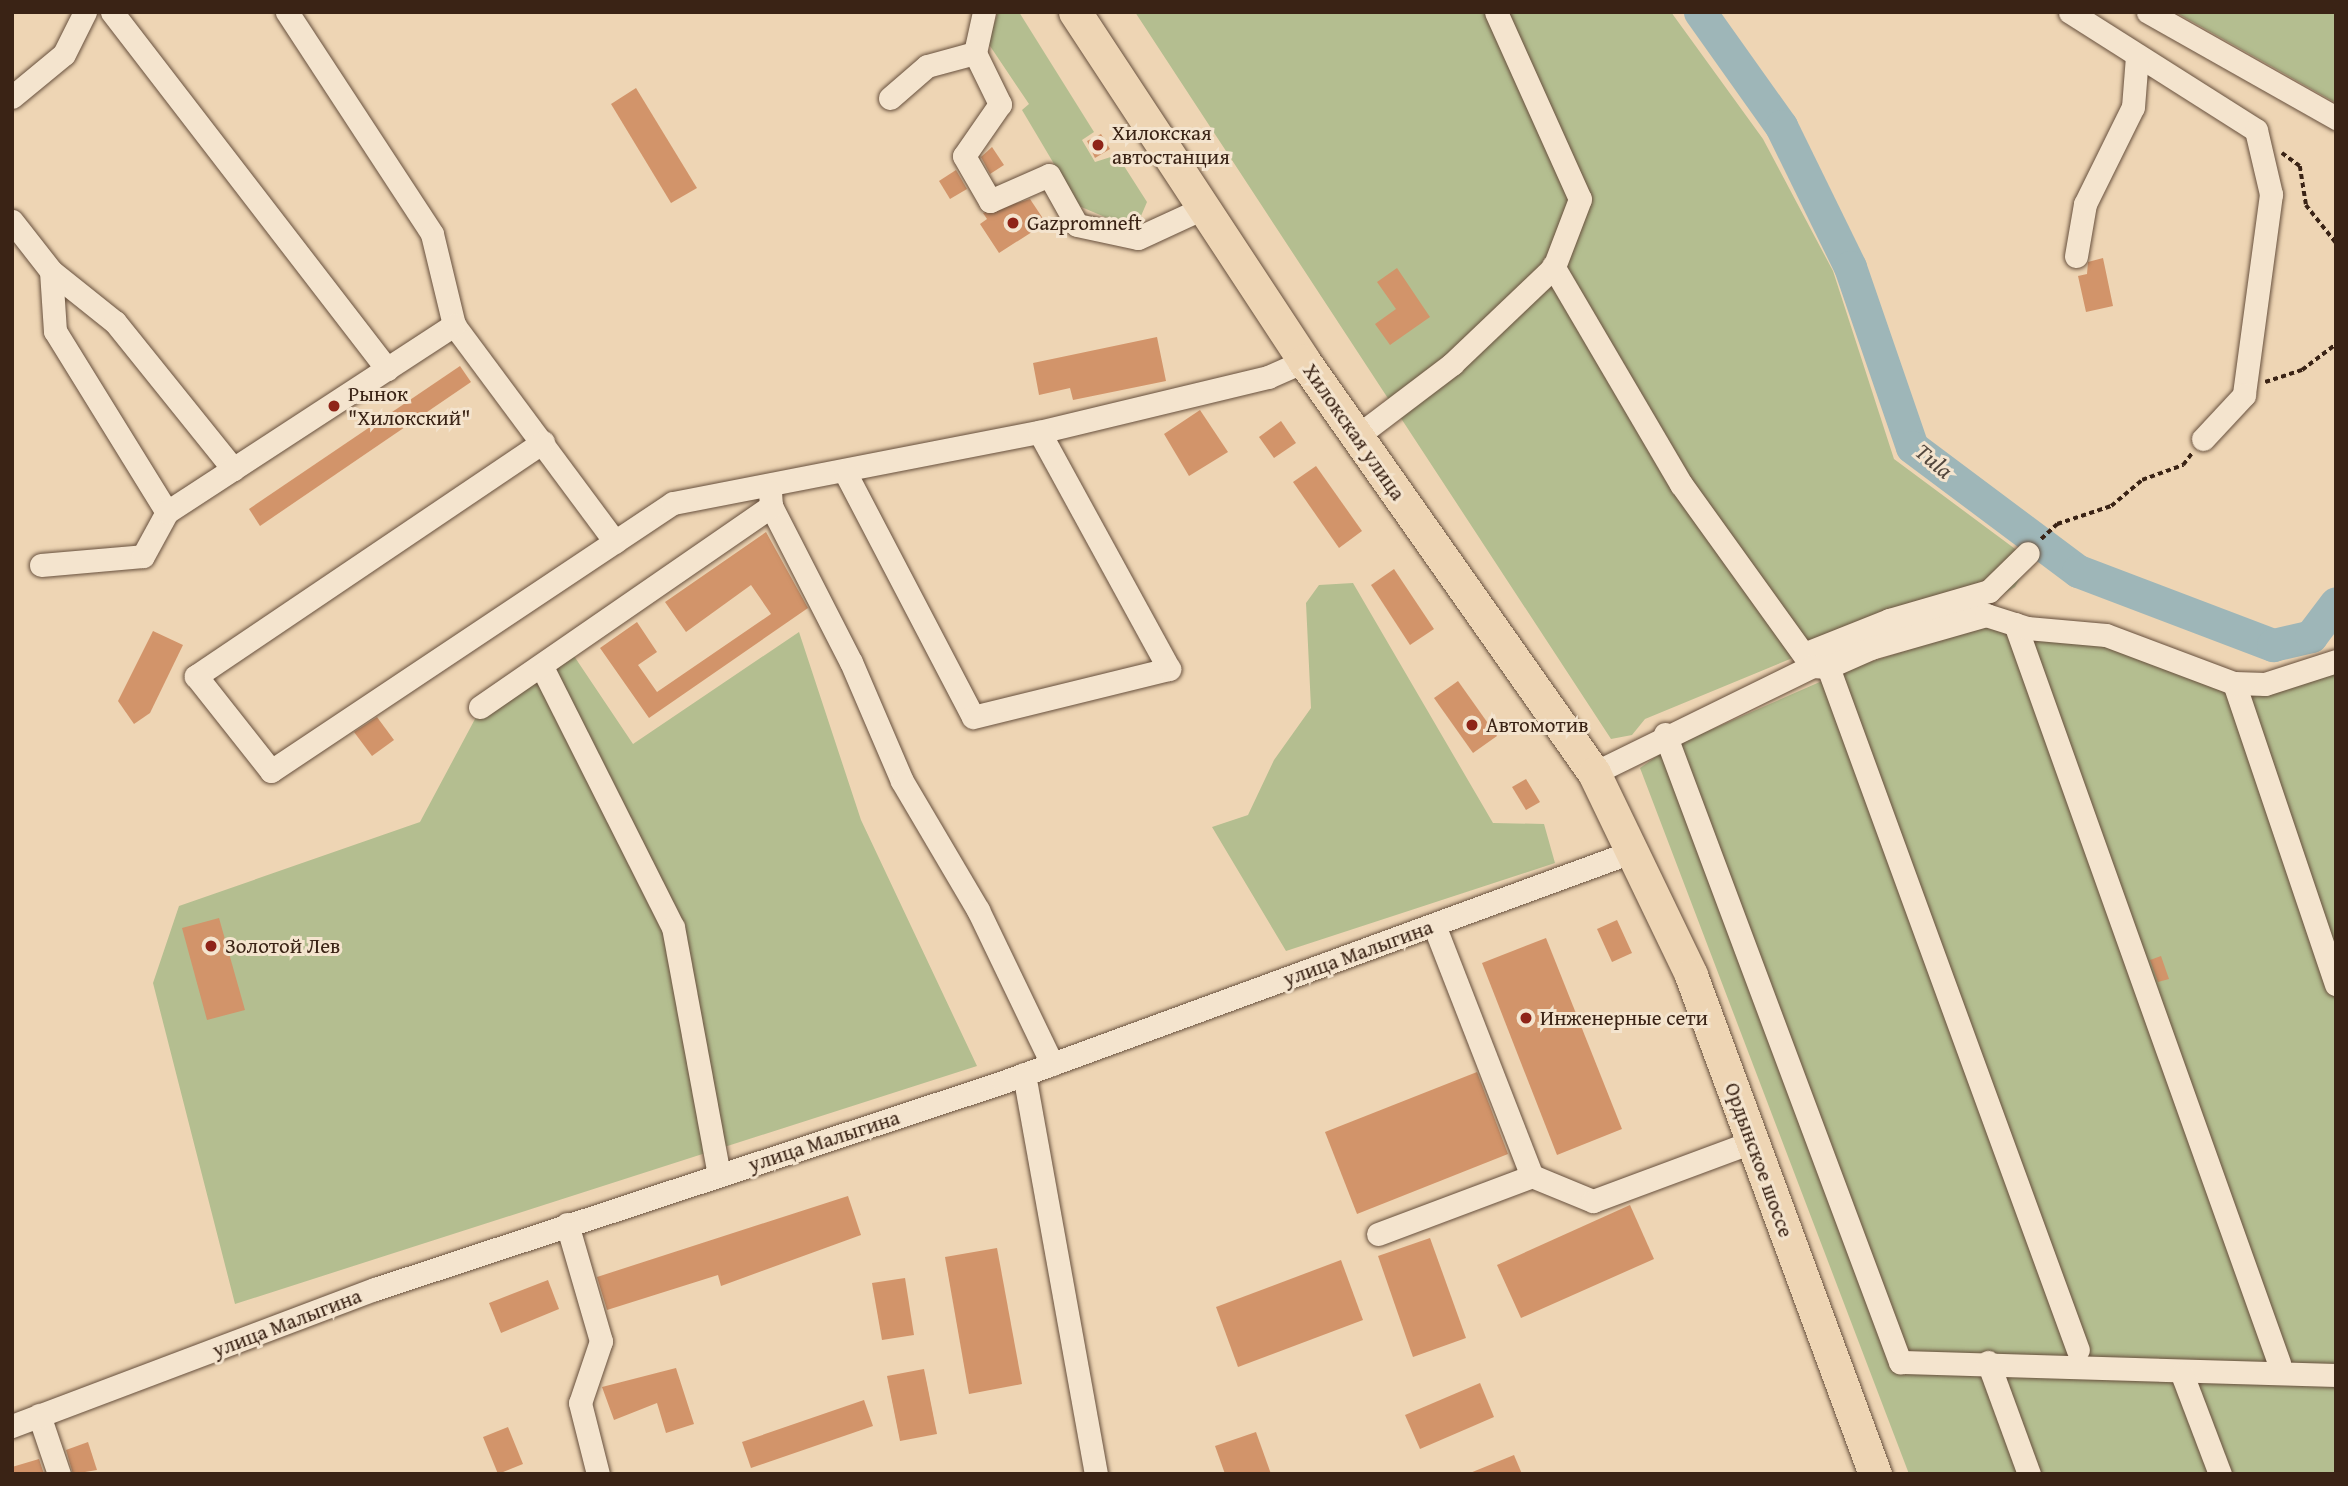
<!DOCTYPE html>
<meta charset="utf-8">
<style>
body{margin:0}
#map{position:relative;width:2348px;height:1486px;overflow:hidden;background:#eed5b4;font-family:"Gentium Book Plus",serif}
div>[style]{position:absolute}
.green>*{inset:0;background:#b4be90}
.river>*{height:33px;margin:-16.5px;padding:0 16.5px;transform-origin:16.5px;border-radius:16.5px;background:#9eb6b8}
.building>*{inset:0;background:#d2946a}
.path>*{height:3.5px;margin-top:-1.75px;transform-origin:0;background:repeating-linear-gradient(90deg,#3a2315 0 5px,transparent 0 8.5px)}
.roads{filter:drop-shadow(0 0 2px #67503d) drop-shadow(0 0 2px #67503d)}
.minor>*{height:23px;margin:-11.5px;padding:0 11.5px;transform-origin:11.5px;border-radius:11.5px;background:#f4e4ce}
.highway>*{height:33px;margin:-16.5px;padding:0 16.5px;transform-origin:16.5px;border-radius:16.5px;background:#eed5b4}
.dots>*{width:19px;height:19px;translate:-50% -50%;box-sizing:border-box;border:4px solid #f4e4ce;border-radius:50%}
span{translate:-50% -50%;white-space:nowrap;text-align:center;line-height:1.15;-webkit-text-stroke:6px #f4e4ce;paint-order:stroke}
.poi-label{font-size:21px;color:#3a2315}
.left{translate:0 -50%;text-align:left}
.street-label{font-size:21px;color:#3a2315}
.water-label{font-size:23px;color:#53483e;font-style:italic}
.frame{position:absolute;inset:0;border:14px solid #3a2315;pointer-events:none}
</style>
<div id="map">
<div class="green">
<i style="clip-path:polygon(998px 12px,1019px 12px,1094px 132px,1082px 140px,1095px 162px,1117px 155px,1147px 202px,1138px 223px,1126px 226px,1079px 206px,1022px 110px,1029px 104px,988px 43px)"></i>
<i style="clip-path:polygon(1135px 12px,1671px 12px,1763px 139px,1833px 271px,1894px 459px,2030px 560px,2015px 587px,1983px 606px,1848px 635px,1645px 719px,1632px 735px,1611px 739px)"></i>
<i style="clip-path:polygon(2175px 12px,2336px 12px,2336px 103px)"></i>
<i style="clip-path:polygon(1353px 583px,1493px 823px,1544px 824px,1555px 863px,1286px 951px,1212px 827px,1248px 815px,1274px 760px,1311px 708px,1306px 603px,1319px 585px)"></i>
<i style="clip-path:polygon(1983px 626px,2096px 641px,2239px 698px,2336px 667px,2336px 1474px,1909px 1474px,1640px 768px,1667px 749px,1854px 667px)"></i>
<i style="clip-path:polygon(799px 632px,861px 820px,977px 1066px,235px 1304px,153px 983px,179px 906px,420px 822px,475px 719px,574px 656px,633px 744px)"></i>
</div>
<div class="river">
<i style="left:1700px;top:12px;width:140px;rotate:54.6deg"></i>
<i style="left:1781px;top:126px;width:157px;rotate:63.9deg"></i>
<i style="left:1850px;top:267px;width:190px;rotate:71deg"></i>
<i style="left:1912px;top:447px;width:207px;rotate:36.8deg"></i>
<i style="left:2078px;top:571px;width:209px;rotate:20.8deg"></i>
<i style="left:2273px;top:645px;width:39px;rotate:-13deg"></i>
<i style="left:2311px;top:636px;width:41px;rotate:-52.9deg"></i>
</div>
<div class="building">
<i style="clip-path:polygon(636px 88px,697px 188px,671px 203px,611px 104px)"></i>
<i style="clip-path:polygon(1101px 134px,1110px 149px,1095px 158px,1087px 141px)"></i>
<i style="clip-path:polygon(992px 147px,1004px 165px,990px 174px,981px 157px)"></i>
<i style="clip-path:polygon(956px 170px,967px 189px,950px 199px,939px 181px)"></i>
<i style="clip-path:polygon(1030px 199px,1046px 223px,999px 253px,980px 224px,987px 219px,983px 213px)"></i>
<i style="clip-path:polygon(2103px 258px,2113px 306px,2086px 312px,2078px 276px,2087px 274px,2088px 262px)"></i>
<i style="clip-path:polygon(1397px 268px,1430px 317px,1390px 345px,1375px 324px,1396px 309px,1377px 282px)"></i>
<i style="clip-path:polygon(1157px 337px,1166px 381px,1073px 400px,1070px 388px,1039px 395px,1033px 363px)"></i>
<i style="clip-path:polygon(460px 366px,471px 382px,260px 526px,249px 509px)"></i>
<i style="clip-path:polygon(1200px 410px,1228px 452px,1189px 476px,1164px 434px)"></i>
<i style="clip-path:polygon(1281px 421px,1296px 443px,1274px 458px,1259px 437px)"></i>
<i style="clip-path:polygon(1316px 466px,1362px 531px,1339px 548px,1293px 482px)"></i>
<i style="clip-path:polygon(766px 532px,808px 608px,649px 718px,600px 648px,637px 622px,657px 652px,638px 665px,657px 692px,771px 614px,751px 585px,686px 632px,665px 602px)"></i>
<i style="clip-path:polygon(1394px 569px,1434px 629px,1410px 645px,1371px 585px)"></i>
<i style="clip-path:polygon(153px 631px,183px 645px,150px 713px,134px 724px,118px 701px)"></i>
<i style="clip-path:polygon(1458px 681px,1497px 736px,1473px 753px,1434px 698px)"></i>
<i style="clip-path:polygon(377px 717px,394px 740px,372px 756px,354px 732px)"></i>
<i style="clip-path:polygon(1526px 779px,1540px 802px,1526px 810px,1512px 787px)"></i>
<i style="clip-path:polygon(219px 918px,245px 1010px,207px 1020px,182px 928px)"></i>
<i style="clip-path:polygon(1617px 920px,1632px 953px,1612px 962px,1597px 929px)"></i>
<i style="clip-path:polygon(1546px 938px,1622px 1129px,1557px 1155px,1482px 963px)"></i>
<i style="clip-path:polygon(2161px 956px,2169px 979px,2158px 982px,2150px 960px)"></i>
<i style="clip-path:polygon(1477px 1072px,1508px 1154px,1357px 1214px,1325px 1132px)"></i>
<i style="clip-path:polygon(848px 1196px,861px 1235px,721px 1286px,718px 1275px,607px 1310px,597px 1277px)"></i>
<i style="clip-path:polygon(1630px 1205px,1654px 1259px,1521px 1318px,1497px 1265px)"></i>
<i style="clip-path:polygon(1430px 1238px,1466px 1338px,1413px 1357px,1378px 1256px)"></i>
<i style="clip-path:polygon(997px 1248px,1022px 1384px,969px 1394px,945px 1257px)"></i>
<i style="clip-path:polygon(1341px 1260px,1363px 1320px,1238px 1367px,1216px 1307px)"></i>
<i style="clip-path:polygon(905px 1278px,914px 1335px,882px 1340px,872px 1283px)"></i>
<i style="clip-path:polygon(548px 1280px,559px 1309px,501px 1333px,489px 1303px)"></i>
<i style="clip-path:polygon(676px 1368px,694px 1424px,666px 1433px,657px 1403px,614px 1420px,602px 1387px)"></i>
<i style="clip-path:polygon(924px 1369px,937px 1434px,900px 1441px,887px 1376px)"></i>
<i style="clip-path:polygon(1480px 1383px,1494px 1417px,1420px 1449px,1405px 1415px)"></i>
<i style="clip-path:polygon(864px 1400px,873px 1426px,751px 1468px,742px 1442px)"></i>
<i style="clip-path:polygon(508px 1427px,523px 1464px,498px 1474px,483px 1437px)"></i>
<i style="clip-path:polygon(1256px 1432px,1271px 1474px,1225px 1474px,1215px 1446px)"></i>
<i style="clip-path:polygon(88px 1442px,97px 1470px,73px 1474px,66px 1450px)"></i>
<i style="clip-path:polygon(1514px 1455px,1522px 1474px,1470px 1474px,1470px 1473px)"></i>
<i style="clip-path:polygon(39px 1459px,44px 1474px,12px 1474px,12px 1467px)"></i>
</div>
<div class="path">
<i style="left:2282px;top:153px;width:22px;rotate:36deg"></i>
<i style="left:2300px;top:166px;width:39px;rotate:81deg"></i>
<i style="left:2306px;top:205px;width:48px;rotate:51.7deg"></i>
<i style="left:2265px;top:382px;width:39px;rotate:-18deg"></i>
<i style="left:2302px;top:370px;width:43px;rotate:-37.4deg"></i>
<i style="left:2041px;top:539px;width:22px;rotate:-43deg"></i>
<i style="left:2057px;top:524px;width:57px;rotate:-18.4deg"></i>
<i style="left:2111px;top:506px;width:40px;rotate:-40deg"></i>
<i style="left:2142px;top:480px;width:44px;rotate:-20.1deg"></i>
<i style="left:2183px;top:465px;width:15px;rotate:-53deg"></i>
</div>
<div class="roads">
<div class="minor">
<i style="left:112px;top:12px;width:451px;rotate:52.4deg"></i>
<i style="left:287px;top:12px;width:265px;rotate:56.8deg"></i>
<i style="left:432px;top:234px;width:94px;rotate:76.4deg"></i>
<i style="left:454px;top:325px;width:270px;rotate:53.4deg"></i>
<i style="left:984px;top:12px;width:42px;rotate:102.4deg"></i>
<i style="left:975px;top:53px;width:57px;rotate:63.9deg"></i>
<i style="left:1000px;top:104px;width:63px;rotate:124.7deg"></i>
<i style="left:964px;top:156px;width:52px;rotate:60deg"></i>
<i style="left:990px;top:201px;width:64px;rotate:-23.8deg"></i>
<i style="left:1049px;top:175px;width:57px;rotate:60.8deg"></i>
<i style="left:1077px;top:225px;width:62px;rotate:12deg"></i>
<i style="left:1138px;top:238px;width:69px;rotate:-24.7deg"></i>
<i style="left:2070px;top:12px;width:220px;rotate:32.4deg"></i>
<i style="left:2256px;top:130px;width:66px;rotate:76.8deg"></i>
<i style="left:2271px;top:194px;width:203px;rotate:97.7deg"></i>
<i style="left:2244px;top:395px;width:60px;rotate:133deg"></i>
<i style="left:2148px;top:12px;width:216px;rotate:29.4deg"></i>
<i style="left:12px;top:97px;width:67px;rotate:-39.6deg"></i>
<i style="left:64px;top:54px;width:47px;rotate:-63.4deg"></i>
<i style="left:890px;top:98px;width:49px;rotate:-40.9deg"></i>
<i style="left:927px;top:66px;width:50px;rotate:-15.2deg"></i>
<i style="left:12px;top:221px;width:63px;rotate:52deg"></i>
<i style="left:51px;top:271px;width:82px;rotate:38.6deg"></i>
<i style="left:115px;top:322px;width:189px;rotate:51.2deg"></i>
<i style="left:2076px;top:256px;width:53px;rotate:-80.2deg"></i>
<i style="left:2085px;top:204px;width:108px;rotate:-63.7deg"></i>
<i style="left:2133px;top:107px;width:51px;rotate:-85.5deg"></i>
<i style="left:1553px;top:266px;width:253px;rotate:59.6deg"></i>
<i style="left:1681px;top:484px;width:224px;rotate:54.3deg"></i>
<i style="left:51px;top:271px;width:60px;rotate:86.2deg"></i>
<i style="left:55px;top:331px;width:213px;rotate:58.3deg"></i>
<i style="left:1356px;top:437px;width:121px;rotate:-37.2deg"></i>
<i style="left:1452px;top:364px;width:141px;rotate:-43.6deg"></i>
<i style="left:1554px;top:267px;width:73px;rotate:-69.1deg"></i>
<i style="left:1580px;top:199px;width:205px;rotate:-114.2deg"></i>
<i style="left:543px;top:442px;width:419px;rotate:146deg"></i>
<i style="left:196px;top:676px;width:121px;rotate:51.7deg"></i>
<i style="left:271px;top:771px;width:483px;rotate:-33.7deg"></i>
<i style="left:673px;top:503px;width:373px;rotate:-11deg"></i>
<i style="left:1039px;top:432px;width:236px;rotate:-13.5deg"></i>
<i style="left:1268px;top:377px;width:39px;rotate:-24deg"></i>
<i style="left:845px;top:472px;width:276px;rotate:62.4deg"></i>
<i style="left:973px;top:717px;width:202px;rotate:-13.8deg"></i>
<i style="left:1169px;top:669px;width:270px;rotate:-118.7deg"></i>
<i style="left:771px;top:506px;width:175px;rotate:62.9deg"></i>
<i style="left:851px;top:662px;width:129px;rotate:66.8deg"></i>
<i style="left:902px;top:781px;width:150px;rotate:59.5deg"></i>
<i style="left:978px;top:910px;width:171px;rotate:64.3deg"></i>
<i style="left:41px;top:565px;width:102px;rotate:-5deg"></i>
<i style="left:143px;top:556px;width:50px;rotate:-61.4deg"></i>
<i style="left:167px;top:512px;width:343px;rotate:-33.1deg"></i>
<i style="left:2015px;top:624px;width:785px;rotate:70.34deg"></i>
<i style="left:1804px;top:654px;width:92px;rotate:-21.8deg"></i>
<i style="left:1889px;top:620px;width:104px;rotate:-16.2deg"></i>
<i style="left:1989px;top:591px;width:54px;rotate:-44.3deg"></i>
<i style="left:542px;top:667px;width:291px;rotate:63.3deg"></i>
<i style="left:673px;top:927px;width:252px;rotate:79.5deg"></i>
<i style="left:1828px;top:667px;width:727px;rotate:69.9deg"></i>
<i style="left:2234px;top:683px;width:318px;rotate:71.3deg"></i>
<i style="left:480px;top:707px;width:354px;rotate:-34.6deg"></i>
<i style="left:771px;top:506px;width:14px;rotate:-94deg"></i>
<i style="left:1665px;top:734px;width:671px;rotate:69.48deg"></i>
<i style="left:1900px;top:1362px;width:436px;rotate:1.7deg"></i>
<i style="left:1594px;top:773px;width:243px;rotate:-26.1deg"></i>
<i style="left:1812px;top:666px;width:16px;rotate:4deg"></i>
<i style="left:1828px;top:667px;width:47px;rotate:-23.8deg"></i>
<i style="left:1871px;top:648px;width:120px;rotate:-16deg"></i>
<i style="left:1986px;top:615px;width:43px;rotate:17.6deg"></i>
<i style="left:2027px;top:628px;width:79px;rotate:5.1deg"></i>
<i style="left:2106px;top:635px;width:137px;rotate:20.6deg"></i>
<i style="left:2234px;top:683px;width:31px;rotate:2deg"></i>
<i style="left:2265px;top:684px;width:75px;rotate:-17.9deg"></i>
<i style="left:1434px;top:925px;width:269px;rotate:68.7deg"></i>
<i style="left:1024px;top:1074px;width:406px;rotate:79.8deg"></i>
<i style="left:567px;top:1224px;width:122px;rotate:73.8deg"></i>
<i style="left:601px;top:1341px;width:65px;rotate:108.7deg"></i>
<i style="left:580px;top:1403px;width:73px;rotate:75.8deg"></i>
<i style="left:1378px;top:1234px;width:165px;rotate:-20.6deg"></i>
<i style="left:1532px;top:1176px;width:66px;rotate:22.3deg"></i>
<i style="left:1593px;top:1201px;width:170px;rotate:-20.4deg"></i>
<i style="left:1988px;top:1362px;width:119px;rotate:69.9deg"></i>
<i style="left:2182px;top:1374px;width:107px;rotate:69.2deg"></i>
<i style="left:39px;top:1415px;width:62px;rotate:71.3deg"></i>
<i style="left:12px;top:1426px;width:388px;rotate:-20.7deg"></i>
<i style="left:375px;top:1289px;width:661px;rotate:-18.24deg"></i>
<i style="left:1003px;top:1082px;width:672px;rotate:-20.11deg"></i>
</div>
<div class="highway">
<i style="left:1075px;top:12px;width:417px;rotate:56.7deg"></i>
<i style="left:1304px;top:361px;width:504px;rotate:54.86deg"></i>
<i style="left:1594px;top:773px;width:224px;rotate:64.3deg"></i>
<i style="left:1691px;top:975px;width:532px;rotate:69.76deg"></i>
</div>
</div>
<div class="dots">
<i style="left:1098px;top:145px;background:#8f2418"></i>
<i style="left:1013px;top:223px;background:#8f2418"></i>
<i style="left:334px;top:406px;background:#8f2418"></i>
<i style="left:1472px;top:725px;background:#8f2418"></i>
<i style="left:211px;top:946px;background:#8f2418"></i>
<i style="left:1526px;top:1018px;background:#8f2418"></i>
</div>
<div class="poi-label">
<span class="left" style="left:1112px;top:145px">Хилокская<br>автостанция</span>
<span class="left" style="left:1027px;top:223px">Gazpromneft</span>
<span class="left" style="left:348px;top:406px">Рынок<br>"Хилокский"</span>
<span class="left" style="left:1486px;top:725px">Автомотив</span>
<span class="left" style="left:225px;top:946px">Золотой Лев</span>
<span class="left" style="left:1540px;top:1018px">Инженерные сети</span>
</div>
<div class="street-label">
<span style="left:1354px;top:432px;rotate:55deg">Хилокская улица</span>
<span style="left:1358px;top:953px;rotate:-20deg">улица Малыгина</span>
<span style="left:824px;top:1141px;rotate:-18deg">улица Малыгина</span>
<span style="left:1759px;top:1160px;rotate:70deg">Ордынское шоссе</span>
<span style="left:287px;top:1323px;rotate:-21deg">улица Малыгина</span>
</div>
<div class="water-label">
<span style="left:1934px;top:461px;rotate:40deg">Tula</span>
</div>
<div class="frame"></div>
</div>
